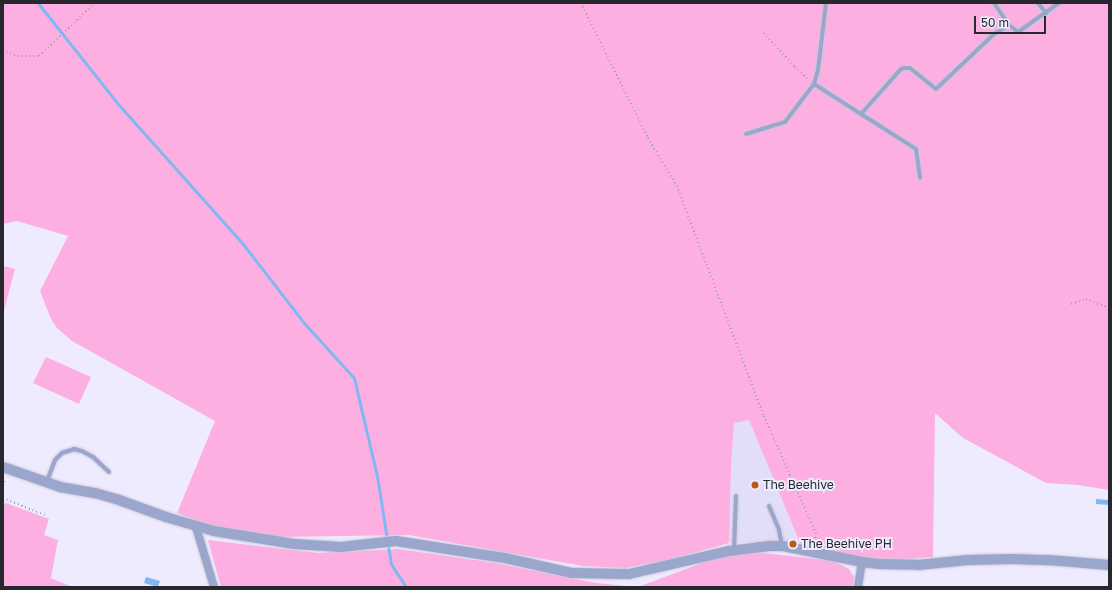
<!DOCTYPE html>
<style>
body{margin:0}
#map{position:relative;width:1112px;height:590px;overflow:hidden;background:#efebfe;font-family:"Golos Text",sans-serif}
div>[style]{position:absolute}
.built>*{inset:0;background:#e2ddf8}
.green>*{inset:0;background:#fdafe2}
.water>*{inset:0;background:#80b9f2}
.stream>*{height:3px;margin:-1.5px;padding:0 1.5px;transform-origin:1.5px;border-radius:1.5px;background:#80b9f2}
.path>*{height:1.5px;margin-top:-0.75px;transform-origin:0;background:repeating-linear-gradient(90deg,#a29fad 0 1px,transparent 0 4px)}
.roads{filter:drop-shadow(0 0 1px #cbc8d9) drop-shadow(0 0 1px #cbc8d9)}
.service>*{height:4px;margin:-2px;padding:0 2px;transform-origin:2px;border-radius:2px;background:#9ba6cc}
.minor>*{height:8px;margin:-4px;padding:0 4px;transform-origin:4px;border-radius:4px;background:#9ba6cc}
.tertiary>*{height:10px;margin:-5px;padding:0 5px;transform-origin:5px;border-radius:5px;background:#9ba6cc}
.dots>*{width:11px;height:11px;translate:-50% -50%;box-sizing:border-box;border:2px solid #efebfe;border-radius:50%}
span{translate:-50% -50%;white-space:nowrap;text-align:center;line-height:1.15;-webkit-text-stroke:4px #efebfe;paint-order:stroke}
.poi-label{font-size:12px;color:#29272e}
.left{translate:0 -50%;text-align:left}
.frame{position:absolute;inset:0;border:4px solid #29272e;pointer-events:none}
.scale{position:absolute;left:974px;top:16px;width:72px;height:18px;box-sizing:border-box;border:2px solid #29272e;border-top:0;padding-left:5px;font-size:12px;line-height:14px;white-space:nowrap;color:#29272e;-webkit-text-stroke:3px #efebfe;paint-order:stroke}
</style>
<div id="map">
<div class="built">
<i style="clip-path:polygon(749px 420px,800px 543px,767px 541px,729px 543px,731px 467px,734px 423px)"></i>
</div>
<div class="green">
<i style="clip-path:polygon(3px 3px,1109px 3px,1109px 490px,1078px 485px,1046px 483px,963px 438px,935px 413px,933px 557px,894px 560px,867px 559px,800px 543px,749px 420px,734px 423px,731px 467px,729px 543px,672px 559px,626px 568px,583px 566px,409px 535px,276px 537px,209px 525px,177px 513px,215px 421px,72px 341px,57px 328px,51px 319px,40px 291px,68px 236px,17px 221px,3px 224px)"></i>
<i style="clip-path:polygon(3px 266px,15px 269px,3px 314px)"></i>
<i style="clip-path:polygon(46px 357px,91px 377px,79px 404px,33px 383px)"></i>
<i style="clip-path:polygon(6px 503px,49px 519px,44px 535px,58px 540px,51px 578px,72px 587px,3px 587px,3px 505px)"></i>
<i style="clip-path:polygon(208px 540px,318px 553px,398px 549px,496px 563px,596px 583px,637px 587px,221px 587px)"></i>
<i style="clip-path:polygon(764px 553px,834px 561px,849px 569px,854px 577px,853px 587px,638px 587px,723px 555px)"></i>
</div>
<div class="water">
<i style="clip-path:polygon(1096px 499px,1109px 500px,1109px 505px,1096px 504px)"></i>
<i style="clip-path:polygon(146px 577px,160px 581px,158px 587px,144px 583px)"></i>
</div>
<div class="stream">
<i style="left:38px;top:3px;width:129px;rotate:51.6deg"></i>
<i style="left:118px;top:104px;width:188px;rotate:48.2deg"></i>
<i style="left:243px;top:244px;width:100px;rotate:52.3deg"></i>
<i style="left:304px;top:323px;width:74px;rotate:47.7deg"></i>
<i style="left:354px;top:378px;width:101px;rotate:76.8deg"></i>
<i style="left:377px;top:476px;width:89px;rotate:81deg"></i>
<i style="left:391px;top:564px;width:27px;rotate:57deg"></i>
</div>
<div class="path">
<i style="left:581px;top:3px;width:151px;rotate:63.6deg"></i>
<i style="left:648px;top:138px;width:56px;rotate:58.9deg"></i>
<i style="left:677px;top:186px;width:246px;rotate:69.3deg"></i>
<i style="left:764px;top:416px;width:128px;rotate:66deg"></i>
<i style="left:816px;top:533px;width:9px;rotate:96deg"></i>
<i style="left:764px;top:33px;width:46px;rotate:47.6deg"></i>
<i style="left:795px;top:67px;width:18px;rotate:43deg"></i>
<i style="left:3px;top:50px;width:15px;rotate:23deg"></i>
<i style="left:17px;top:56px;width:22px"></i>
<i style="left:39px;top:56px;width:77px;rotate:-43.4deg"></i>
<i style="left:1071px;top:304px;width:16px;rotate:-18deg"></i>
<i style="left:1086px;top:299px;width:25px;rotate:21deg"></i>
<i style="left:3px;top:486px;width:8px;rotate:-76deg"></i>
<i style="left:3px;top:498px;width:48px;rotate:22.2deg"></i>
</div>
<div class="roads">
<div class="service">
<i style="left:994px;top:3px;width:27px;rotate:56deg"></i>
<i style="left:1038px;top:3px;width:13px;rotate:51deg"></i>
<i style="left:814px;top:84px;width:56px;rotate:32.6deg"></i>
<i style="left:861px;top:114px;width:60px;rotate:-48.4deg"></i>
<i style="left:901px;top:69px;width:3px;rotate:-18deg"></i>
<i style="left:904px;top:68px;width:6px"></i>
<i style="left:910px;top:68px;width:33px;rotate:39deg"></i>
<i style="left:936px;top:89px;width:80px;rotate:-43.5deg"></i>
<i style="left:994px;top:34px;width:17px;rotate:-31deg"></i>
<i style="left:1009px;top:25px;width:11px;rotate:38deg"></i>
<i style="left:1018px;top:32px;width:50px;rotate:-35.3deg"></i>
<i style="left:861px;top:114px;width:65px;rotate:32.5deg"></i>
<i style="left:916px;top:149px;width:29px;rotate:82deg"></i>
<i style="left:746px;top:134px;width:41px;rotate:-17.1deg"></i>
<i style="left:785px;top:122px;width:48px;rotate:-52.7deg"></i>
<i style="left:814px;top:84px;width:15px;rotate:-74deg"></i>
<i style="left:818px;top:70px;width:67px;rotate:-83.2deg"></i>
<i style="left:47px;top:481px;width:22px;rotate:-69deg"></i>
<i style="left:55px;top:460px;width:10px;rotate:-45deg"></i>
<i style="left:62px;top:453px;width:13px;rotate:-18deg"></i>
<i style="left:74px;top:449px;width:8px;rotate:14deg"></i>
<i style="left:82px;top:451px;width:13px;rotate:29deg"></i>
<i style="left:93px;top:457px;width:22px;rotate:43deg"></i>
<i style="left:769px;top:506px;width:26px;rotate:67deg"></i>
<i style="left:779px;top:530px;width:16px;rotate:79deg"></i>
<i style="left:734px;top:550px;width:54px;rotate:-87.9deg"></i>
</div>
<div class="minor">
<i style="left:196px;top:527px;width:63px;rotate:73.3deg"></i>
<i style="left:858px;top:587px;width:25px;rotate:-81deg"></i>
</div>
<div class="tertiary">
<i style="left:3px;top:467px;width:60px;rotate:19.3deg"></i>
<i style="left:60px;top:487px;width:36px;rotate:10deg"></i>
<i style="left:95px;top:493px;width:25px;rotate:16deg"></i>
<i style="left:119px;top:500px;width:50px;rotate:19.9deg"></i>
<i style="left:166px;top:517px;width:50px;rotate:16.3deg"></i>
<i style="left:214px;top:531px;width:81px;rotate:9.2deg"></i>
<i style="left:294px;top:544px;width:47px;rotate:3.7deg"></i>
<i style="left:341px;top:547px;width:55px;rotate:-6.2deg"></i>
<i style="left:396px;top:541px;width:110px;rotate:8.9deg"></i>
<i style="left:505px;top:558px;width:69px;rotate:12.6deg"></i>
<i style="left:572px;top:573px;width:57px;rotate:1deg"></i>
<i style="left:629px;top:574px;width:103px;rotate:-13deg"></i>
<i style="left:729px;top:551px;width:41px;rotate:-7deg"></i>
<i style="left:770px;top:546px;width:13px"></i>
<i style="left:783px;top:546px;width:81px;rotate:11.4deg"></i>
<i style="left:862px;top:562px;width:17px;rotate:7deg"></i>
<i style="left:879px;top:564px;width:39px;rotate:1deg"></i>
<i style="left:918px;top:565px;width:50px;rotate:-5.7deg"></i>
<i style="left:968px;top:560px;width:44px;rotate:-1.3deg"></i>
<i style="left:1012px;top:559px;width:37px;rotate:2deg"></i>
<i style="left:1049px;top:560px;width:60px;rotate:4.8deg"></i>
</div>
</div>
<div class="dots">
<i style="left:755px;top:485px;background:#b95817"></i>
<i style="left:793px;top:544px;background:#b95817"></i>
</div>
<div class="poi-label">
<span class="left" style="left:763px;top:485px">The Beehive</span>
<span class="left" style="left:801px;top:544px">The Beehive PH</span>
</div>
<div class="frame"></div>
<div class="scale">50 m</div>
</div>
